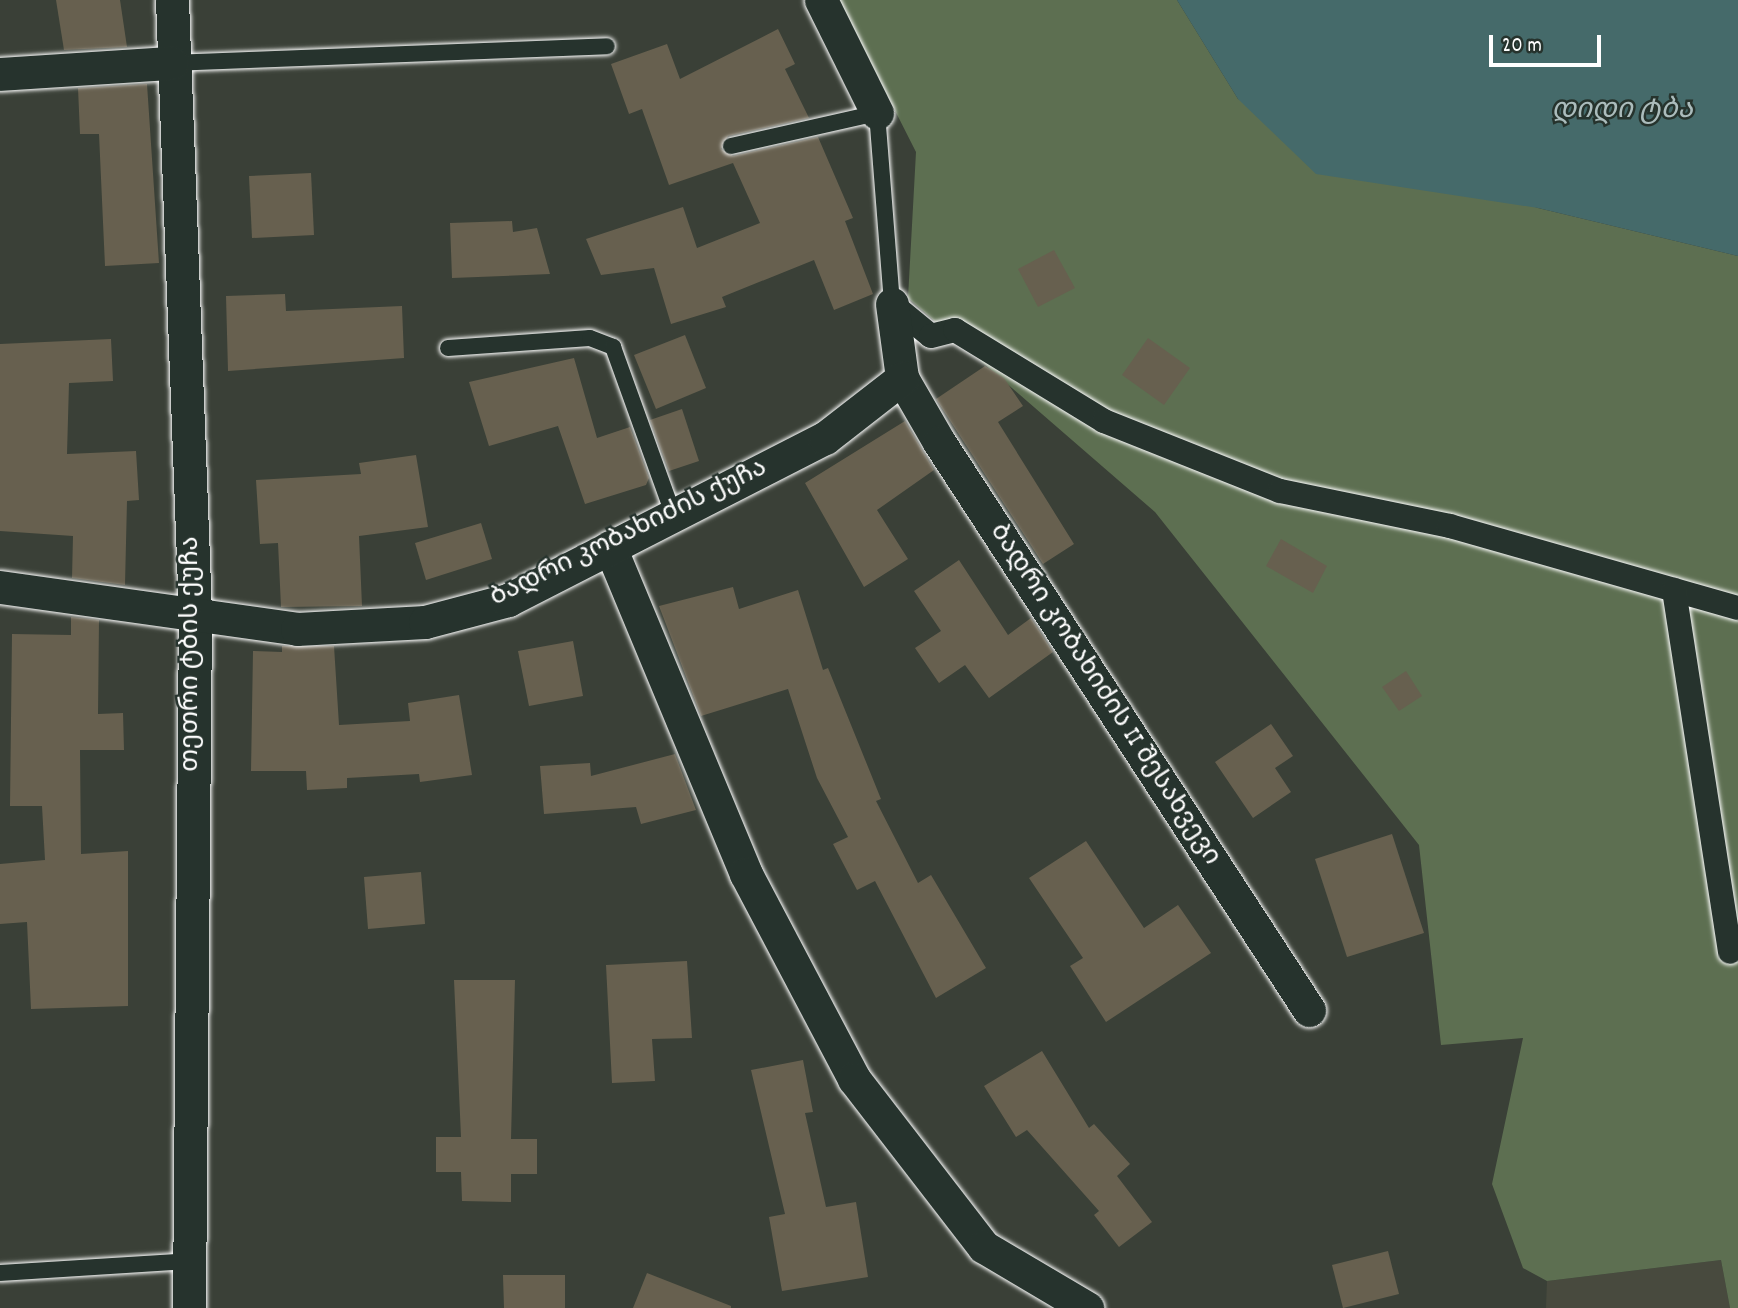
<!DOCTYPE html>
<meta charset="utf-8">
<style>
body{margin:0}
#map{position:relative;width:1738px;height:1308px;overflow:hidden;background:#3a4037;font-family:Dekko,"Noto Sans Georgian",sans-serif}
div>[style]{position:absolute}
.built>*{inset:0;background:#484a3e}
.green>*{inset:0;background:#5d6f51}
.water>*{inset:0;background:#456a6a}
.building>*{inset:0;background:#67604f}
.roads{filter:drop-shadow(0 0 2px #fff) drop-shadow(0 0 2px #fff)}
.service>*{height:16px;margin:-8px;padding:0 8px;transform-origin:8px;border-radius:8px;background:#26332d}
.pedestrian>*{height:24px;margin:-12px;padding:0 12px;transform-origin:12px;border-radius:12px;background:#26332d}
.minor>*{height:33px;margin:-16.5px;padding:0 16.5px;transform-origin:16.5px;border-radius:16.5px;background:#26332d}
span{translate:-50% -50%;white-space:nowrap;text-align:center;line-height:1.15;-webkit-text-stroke:5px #26332d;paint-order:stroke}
.street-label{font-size:26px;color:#fff}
.water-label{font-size:28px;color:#abbcbc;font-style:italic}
.scale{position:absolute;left:1489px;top:35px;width:112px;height:32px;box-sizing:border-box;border:4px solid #fff;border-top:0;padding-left:9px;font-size:21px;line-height:24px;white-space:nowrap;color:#fff;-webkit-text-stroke:5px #26332d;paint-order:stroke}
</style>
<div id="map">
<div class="built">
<i style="clip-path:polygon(1721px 1260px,1730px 1308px,1546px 1308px,1547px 1281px)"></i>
</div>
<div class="green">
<i style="clip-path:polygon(839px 0,1177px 0,1238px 99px,1538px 208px,1738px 256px,1738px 1308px,1730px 1308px,1721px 1260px,1547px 1281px,1523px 1268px,1492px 1184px,1523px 1038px,1441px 1045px,1419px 845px,1155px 512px,908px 298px,916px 152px)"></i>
</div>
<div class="water">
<i style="clip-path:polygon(1177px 0,1738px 0,1738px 256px,1538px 208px,1316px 174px,1238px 99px)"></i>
</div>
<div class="building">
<i style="clip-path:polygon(56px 0,120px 0,127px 47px,64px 50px)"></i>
<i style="clip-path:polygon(778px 29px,795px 64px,785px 69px,809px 118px,728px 136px,721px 149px,733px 156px,818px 137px,853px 218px,845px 221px,873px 294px,834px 310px,814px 260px,722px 297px,726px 307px,671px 324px,654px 268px,601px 275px,586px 239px,683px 207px,697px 248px,760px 223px,733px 163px,669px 185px,642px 109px,629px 114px,611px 64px,667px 44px,680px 79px)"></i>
<i style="clip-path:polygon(147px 84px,159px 263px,105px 266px,99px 134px,80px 134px,78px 88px)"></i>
<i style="clip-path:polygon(311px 173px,314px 235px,252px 238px,249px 176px)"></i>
<i style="clip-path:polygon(512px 221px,513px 232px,537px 228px,550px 274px,452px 278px,450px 223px)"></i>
<i style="clip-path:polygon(1054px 250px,1075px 288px,1038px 307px,1018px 269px)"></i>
<i style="clip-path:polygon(285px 294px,286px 311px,402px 306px,404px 358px,228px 371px,226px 296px)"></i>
<i style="clip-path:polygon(685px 335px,706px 388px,656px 409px,634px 355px)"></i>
<i style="clip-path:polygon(1148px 338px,1190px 368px,1164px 405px,1122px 375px)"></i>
<i style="clip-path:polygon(111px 339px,113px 381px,69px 383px,67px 454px,136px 451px,139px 500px,127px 501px,125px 585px,72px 578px,73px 536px,0 531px,0 344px)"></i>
<i style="clip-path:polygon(574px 358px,597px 438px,630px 427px,649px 478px,646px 485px,585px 504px,558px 426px,489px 446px,469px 382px)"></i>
<i style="clip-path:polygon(985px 366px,1004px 378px,1023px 406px,998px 422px,1074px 544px,1043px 564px,936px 399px)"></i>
<i style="clip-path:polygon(682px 409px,699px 461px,669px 471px,650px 420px)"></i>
<i style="clip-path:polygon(905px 421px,934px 470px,877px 510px,908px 559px,864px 587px,805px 483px)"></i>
<i style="clip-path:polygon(416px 455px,428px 527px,359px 536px,362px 606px,281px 607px,278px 543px,260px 544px,256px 480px,361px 474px,359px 463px)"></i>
<i style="clip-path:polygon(481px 523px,492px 559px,426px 580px,415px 543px)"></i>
<i style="clip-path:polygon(1281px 539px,1327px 566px,1313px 593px,1266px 566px)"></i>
<i style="clip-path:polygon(959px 560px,1008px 635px,1031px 618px,1053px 652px,989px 698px,965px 665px,939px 683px,915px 648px,941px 631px,914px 591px)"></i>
<i style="clip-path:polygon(733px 587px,739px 609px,798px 590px,823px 670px,828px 668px,881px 799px,876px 801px,918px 883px,931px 875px,986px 968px,936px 998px,875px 881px,857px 890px,833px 844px,848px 837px,817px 778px,788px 689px,701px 716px,659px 606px)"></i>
<i style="clip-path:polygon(71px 617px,99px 620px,98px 714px,123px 713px,124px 750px,80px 750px,81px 854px,128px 851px,128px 1006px,31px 1009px,27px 922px,0 924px,0 864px,45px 860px,42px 806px,10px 806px,12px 634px,71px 635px)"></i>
<i style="clip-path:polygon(573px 641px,583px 696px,529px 706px,518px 651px)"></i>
<i style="clip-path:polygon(282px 646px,334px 646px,339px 725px,410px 721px,408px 703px,459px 695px,472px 775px,420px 782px,419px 774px,347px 778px,347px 788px,307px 790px,306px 771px,251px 771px,253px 651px,282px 652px)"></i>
<i style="clip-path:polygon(1406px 671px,1422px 696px,1399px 711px,1382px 687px)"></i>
<i style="clip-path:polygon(1271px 724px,1293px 756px,1275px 768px,1291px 792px,1253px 818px,1215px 762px)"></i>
<i style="clip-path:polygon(675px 754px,696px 810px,641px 824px,636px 807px,544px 814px,540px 766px,590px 763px,591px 776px)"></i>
<i style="clip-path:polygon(1392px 834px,1424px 933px,1347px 957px,1315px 859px)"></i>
<i style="clip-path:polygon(1086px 841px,1144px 928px,1178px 905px,1211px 953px,1106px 1022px,1070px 966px,1083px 958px,1029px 878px)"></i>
<i style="clip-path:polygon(421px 872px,425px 924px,368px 929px,364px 877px)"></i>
<i style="clip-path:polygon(687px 961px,692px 1038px,652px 1039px,655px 1081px,612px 1083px,606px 965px)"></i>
<i style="clip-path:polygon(454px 980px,515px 980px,511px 1139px,537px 1139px,537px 1174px,511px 1174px,511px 1202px,462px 1201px,461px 1172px,436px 1172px,436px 1137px,461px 1137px)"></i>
<i style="clip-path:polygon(1042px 1051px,1089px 1128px,1094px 1124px,1130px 1164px,1117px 1176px,1152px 1222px,1119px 1247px,1094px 1215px,1099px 1211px,1027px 1130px,1016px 1137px,984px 1086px)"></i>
<i style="clip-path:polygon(803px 1060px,813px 1112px,805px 1113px,826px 1207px,856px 1202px,868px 1277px,782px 1291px,769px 1217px,785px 1214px,751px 1070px)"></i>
<i style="clip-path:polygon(1388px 1251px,1399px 1294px,1343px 1308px,1332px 1265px)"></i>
<i style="clip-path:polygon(647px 1273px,731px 1306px,731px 1308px,633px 1308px)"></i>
<i style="clip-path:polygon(503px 1275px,565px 1275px,565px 1308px,504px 1308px)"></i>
</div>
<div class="roads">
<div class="service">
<i style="left:172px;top:63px;width:435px;rotate:-2.2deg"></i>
<i style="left:731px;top:146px;width:150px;rotate:-12.7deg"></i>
<i style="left:877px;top:113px;width:192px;rotate:85.5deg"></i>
<i style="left:448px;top:348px;width:142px;rotate:-4deg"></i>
<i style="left:590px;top:338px;width:25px;rotate:21deg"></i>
<i style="left:613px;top:347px;width:174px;rotate:70.2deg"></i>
<i style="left:0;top:1273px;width:189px;rotate:-3.6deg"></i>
</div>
<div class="pedestrian">
<i style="left:892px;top:304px;width:50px;rotate:39.4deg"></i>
<i style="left:931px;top:336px;width:25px;rotate:-14deg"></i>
<i style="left:955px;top:330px;width:175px;rotate:31.4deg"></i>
<i style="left:1104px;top:421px;width:189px;rotate:21.7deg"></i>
<i style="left:1280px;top:491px;width:174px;rotate:11.6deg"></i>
<i style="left:1450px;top:526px;width:299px;rotate:15.9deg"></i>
<i style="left:1674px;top:590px;width:366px;rotate:81.2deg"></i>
</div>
<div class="minor">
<i style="left:172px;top:0;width:614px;rotate:87.85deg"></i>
<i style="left:195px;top:614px;width:694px;rotate:90.5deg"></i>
<i style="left:821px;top:0;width:126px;rotate:63.6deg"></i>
<i style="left:0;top:74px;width:172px;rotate:-3.7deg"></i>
<i style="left:892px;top:304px;width:75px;rotate:82.3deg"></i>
<i style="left:902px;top:378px;width:74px;rotate:60deg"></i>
<i style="left:939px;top:442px;width:678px;rotate:56.92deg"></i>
<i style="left:610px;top:547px;width:354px;rotate:67.4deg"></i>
<i style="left:746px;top:874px;width:232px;rotate:62.2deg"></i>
<i style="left:854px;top:1079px;width:212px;rotate:52.3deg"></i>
<i style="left:984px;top:1247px;width:120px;rotate:30.6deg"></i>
<i style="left:0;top:587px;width:300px;rotate:8deg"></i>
<i style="left:297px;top:629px;width:128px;rotate:-3.1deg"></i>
<i style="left:425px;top:622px;width:86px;rotate:-14.8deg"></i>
<i style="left:508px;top:600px;width:356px;rotate:-27.1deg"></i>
<i style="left:825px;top:438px;width:98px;rotate:-37.9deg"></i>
</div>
</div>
<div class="street-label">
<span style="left:629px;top:534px;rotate:-26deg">ბადრი კობახიძის ქუჩა</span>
<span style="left:192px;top:654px;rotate:-90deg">თეთრი ტბის ქუჩა</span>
<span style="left:1104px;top:695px;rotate:57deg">ბადრი კობახიძის II შესახვევი</span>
</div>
<div class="water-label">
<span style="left:1622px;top:112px">დიდი ტბა</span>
</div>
<div class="scale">20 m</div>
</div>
